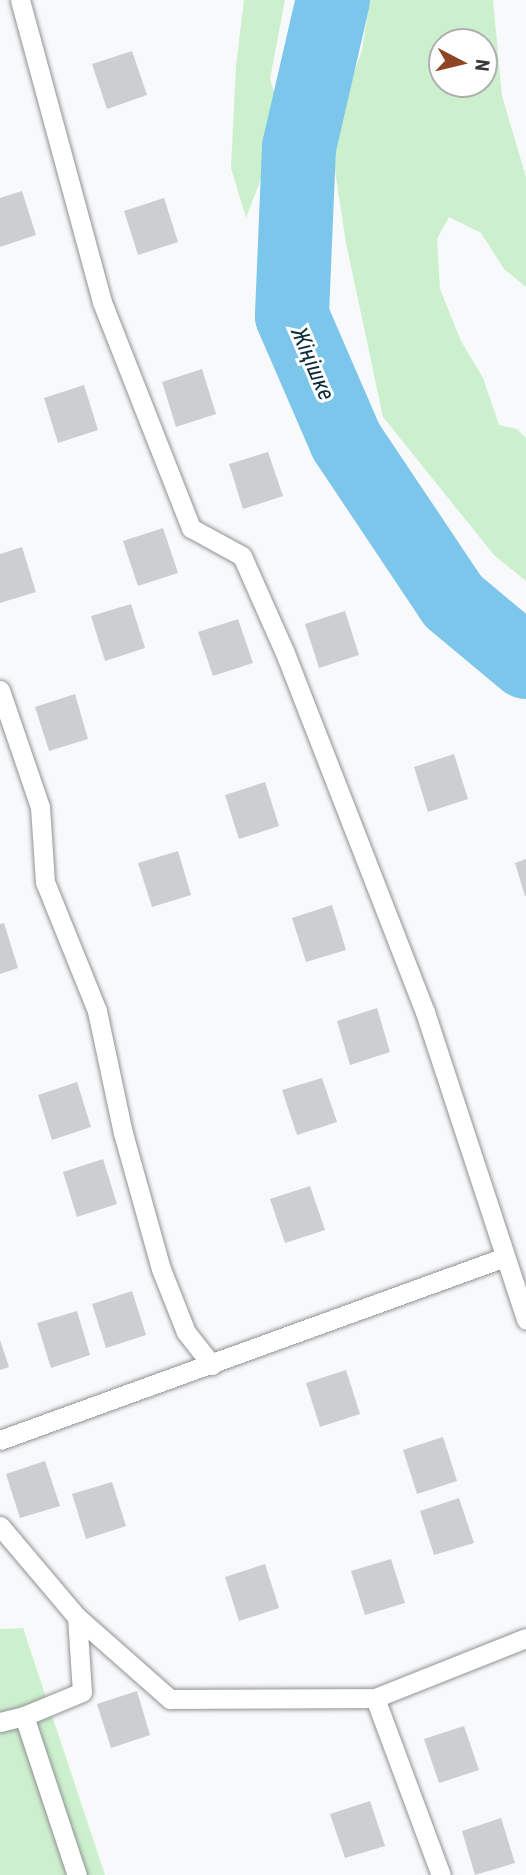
<!DOCTYPE html>
<meta charset="utf-8">
<style>
body{margin:0}
#map{position:relative;width:526px;height:1875px;overflow:hidden;background:#f8f9fb;font-family:"Roboto Condensed",sans-serif}
div>[style]{position:absolute}
.green>*{inset:0;background:#ccf0cd}
.river>*{height:74px;margin:-37px;padding:0 37px;transform-origin:37px;border-radius:37px;background:#7dc6eb}
.building>*{inset:0;background:#cdcecf}
.roads{filter:drop-shadow(0 0 2px #919294) drop-shadow(0 0 2px #919294)}
.service>*{height:19px;margin:-9.5px;padding:0 9.5px;transform-origin:9.5px;border-radius:9.5px;background:#fff}
span{translate:-50% -50%;white-space:nowrap;text-align:center;line-height:1.15;-webkit-text-stroke:6px #fff;paint-order:stroke}
.water-label{font-size:23px;color:#0b2e3d;font-style:italic}
.north{position:absolute;left:428px;top:28px;width:70px;height:70px;box-sizing:border-box;background:#fff;border:2px solid #afafb0;border-radius:50%;rotate:97deg;font-size:19px;font-weight:700;line-height:28px;text-align:center;color:#383839}
.north::after{content:'';display:block;margin:auto;width:24px;height:32px;background:#8e4526;clip-path:polygon(50% 0,100% 100%,50% 72%,0 100%)}
</style>
<div id="map">
<div class="green">
<i style="clip-path:polygon(244px 0,285px 0,270px 79px,283px 121px,246px 218px,231px 168px,236px 66px)"></i>
<i style="clip-path:polygon(evenodd,370px 0,493px 0,502px 96px,526px 177px,526px 287px,504px 269px,481px 233px,449px 217px,437px 239px,440px 289px,461px 341px,483px 378px,499px 425px,517px 429px,526px 438px,526px 581px,494px 555px,383px 417px,346px 243px,330px 139px,362px 50px,370px 0,442px 42px,484px 42px,484px 84px,442px 84px,442px 42px)"></i>
<i style="clip-path:polygon(23px 1628px,105px 1875px,0 1875px,0 1629px)"></i>
</div>
<div class="river">
<i style="left:333px;top:0;width:151px;rotate:103deg"></i>
<i style="left:299px;top:147px;width:169px;rotate:92.4deg"></i>
<i style="left:292px;top:316px;width:136px;rotate:66.6deg"></i>
<i style="left:346px;top:441px;width:192px;rotate:56.2deg"></i>
<i style="left:453px;top:601px;width:95px;rotate:39.9deg"></i>
</div>
<div class="building">
<i style="clip-path:polygon(132px 51px,147px 95px,107px 109px,92px 64px)"></i>
<i style="clip-path:polygon(22px 191px,36px 235px,0 247px,0 198px)"></i>
<i style="clip-path:polygon(164px 198px,178px 242px,138px 255px,124px 211px)"></i>
<i style="clip-path:polygon(202px 369px,216px 414px,176px 427px,162px 382px)"></i>
<i style="clip-path:polygon(84px 385px,98px 430px,58px 443px,44px 398px)"></i>
<i style="clip-path:polygon(268px 452px,283px 496px,243px 509px,229px 464px)"></i>
<i style="clip-path:polygon(163px 528px,178px 573px,138px 586px,123px 541px)"></i>
<i style="clip-path:polygon(22px 547px,36px 592px,0 603px,0 554px)"></i>
<i style="clip-path:polygon(131px 604px,145px 648px,105px 661px,91px 616px)"></i>
<i style="clip-path:polygon(345px 611px,359px 655px,319px 668px,305px 624px)"></i>
<i style="clip-path:polygon(238px 619px,253px 663px,213px 676px,198px 632px)"></i>
<i style="clip-path:polygon(75px 694px,88px 739px,49px 751px,35px 707px)"></i>
<i style="clip-path:polygon(454px 754px,468px 799px,428px 812px,414px 767px)"></i>
<i style="clip-path:polygon(265px 782px,279px 826px,239px 839px,225px 795px)"></i>
<i style="clip-path:polygon(178px 851px,191px 895px,152px 907px,138px 863px)"></i>
<i style="clip-path:polygon(526px 859px,526px 896px,525px 896px,515px 863px)"></i>
<i style="clip-path:polygon(332px 905px,346px 950px,306px 962px,292px 918px)"></i>
<i style="clip-path:polygon(4px 923px,18px 968px,0 974px,0 924px)"></i>
<i style="clip-path:polygon(377px 1008px,390px 1052px,350px 1065px,337px 1021px)"></i>
<i style="clip-path:polygon(322px 1078px,337px 1122px,297px 1135px,282px 1090px)"></i>
<i style="clip-path:polygon(77px 1082px,91px 1127px,52px 1140px,38px 1095px)"></i>
<i style="clip-path:polygon(103px 1159px,117px 1204px,77px 1217px,63px 1172px)"></i>
<i style="clip-path:polygon(310px 1186px,325px 1230px,285px 1243px,270px 1199px)"></i>
<i style="clip-path:polygon(132px 1291px,146px 1335px,106px 1348px,92px 1304px)"></i>
<i style="clip-path:polygon(77px 1311px,90px 1355px,51px 1368px,37px 1323px)"></i>
<i style="clip-path:polygon(0 1340px,9px 1367px,0 1370px)"></i>
<i style="clip-path:polygon(346px 1370px,360px 1414px,320px 1427px,306px 1383px)"></i>
<i style="clip-path:polygon(443px 1437px,457px 1481px,417px 1494px,403px 1450px)"></i>
<i style="clip-path:polygon(45px 1461px,60px 1506px,20px 1518px,6px 1474px)"></i>
<i style="clip-path:polygon(112px 1482px,126px 1526px,86px 1539px,72px 1494px)"></i>
<i style="clip-path:polygon(459px 1498px,474px 1543px,434px 1555px,420px 1511px)"></i>
<i style="clip-path:polygon(391px 1559px,405px 1603px,365px 1615px,351px 1571px)"></i>
<i style="clip-path:polygon(265px 1564px,279px 1608px,239px 1621px,225px 1577px)"></i>
<i style="clip-path:polygon(137px 1691px,150px 1735px,111px 1748px,97px 1704px)"></i>
<i style="clip-path:polygon(464px 1726px,479px 1770px,439px 1783px,424px 1739px)"></i>
<i style="clip-path:polygon(370px 1801px,385px 1846px,345px 1858px,330px 1814px)"></i>
<i style="clip-path:polygon(501px 1818px,515px 1863px,475px 1875px,462px 1831px)"></i>
</div>
<div class="roads">
<div class="service">
<i style="left:20px;top:0;width:313px;rotate:74.8deg"></i>
<i style="left:102px;top:302px;width:243px;rotate:68.5deg"></i>
<i style="left:191px;top:528px;width:58px;rotate:28.8deg"></i>
<i style="left:242px;top:556px;width:106px;rotate:66.1deg"></i>
<i style="left:285px;top:653px;width:385px;rotate:68.7deg"></i>
<i style="left:425px;top:1012px;width:324px;rotate:71.8deg"></i>
<i style="left:0;top:690px;width:124px;rotate:71.1deg"></i>
<i style="left:40px;top:807px;width:75px;rotate:86.2deg"></i>
<i style="left:45px;top:882px;width:139px;rotate:68deg"></i>
<i style="left:97px;top:1011px;width:125px;rotate:78deg"></i>
<i style="left:123px;top:1133px;width:141px;rotate:74.4deg"></i>
<i style="left:161px;top:1269px;width:68px;rotate:68.4deg"></i>
<i style="left:186px;top:1332px;width:42px;rotate:51.8deg"></i>
<i style="left:0;top:1440px;width:537px;rotate:-19.92deg"></i>
<i style="left:0;top:1526px;width:119px;rotate:49.8deg"></i>
<i style="left:77px;top:1617px;width:75px;rotate:86.2deg"></i>
<i style="left:82px;top:1692px;width:63px;rotate:157.5deg"></i>
<i style="left:24px;top:1716px;width:168px;rotate:71.6deg"></i>
<i style="left:77px;top:1617px;width:124px;rotate:41.4deg"></i>
<i style="left:170px;top:1699px;width:205px;rotate:-0.3deg"></i>
<i style="left:375px;top:1698px;width:189px;rotate:69.6deg"></i>
<i style="left:375px;top:1698px;width:162px;rotate:-21.7deg"></i>
<i style="left:0;top:1722px;width:25px;rotate:-14deg"></i>
</div>
</div>
<div class="water-label">
<span style="left:312px;top:364px;rotate:67deg">Жіңішке</span>
</div>
<div class="north">N</div>
</div>
